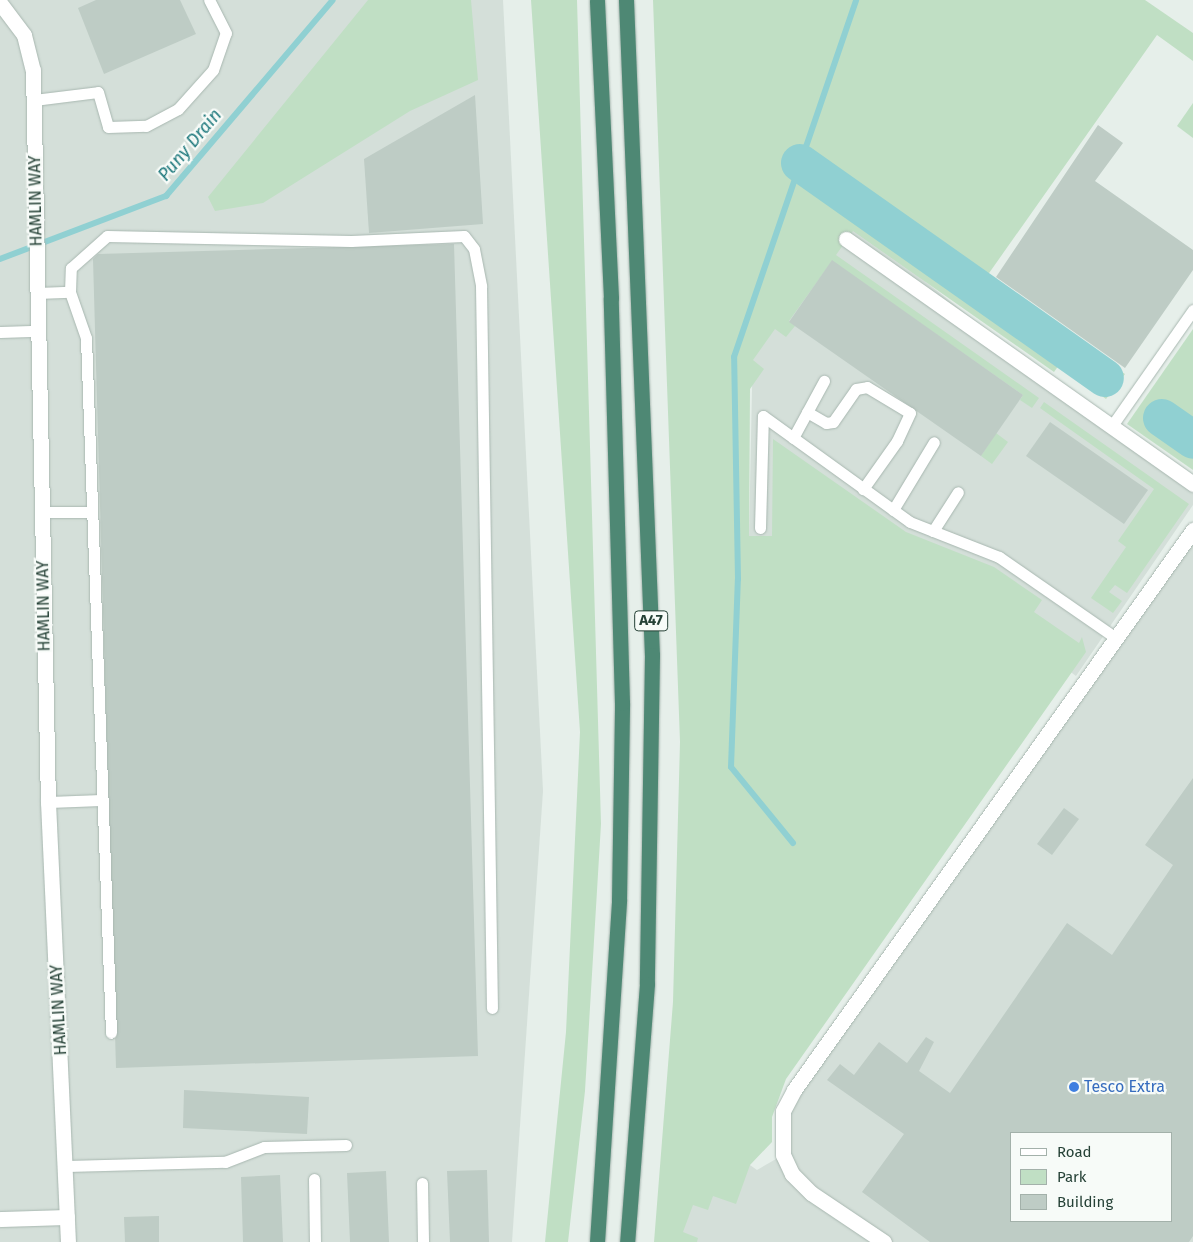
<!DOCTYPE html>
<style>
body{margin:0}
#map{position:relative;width:1193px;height:1242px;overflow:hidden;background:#e6efea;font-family:"Fira Sans",sans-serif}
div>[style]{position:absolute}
.built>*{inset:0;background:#d4dfd9}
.green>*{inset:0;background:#c0dfc4}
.stream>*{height:6px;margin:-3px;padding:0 3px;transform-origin:3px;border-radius:3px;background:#90d0d2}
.river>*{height:38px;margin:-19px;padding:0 19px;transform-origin:19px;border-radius:19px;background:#90d0d2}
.building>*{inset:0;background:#beccc5}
.roads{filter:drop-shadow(0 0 1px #a8b7b0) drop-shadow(0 0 1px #a8b7b0)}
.service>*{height:11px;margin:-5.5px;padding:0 5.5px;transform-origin:5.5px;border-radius:5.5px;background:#fff}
.minor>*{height:15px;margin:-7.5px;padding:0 7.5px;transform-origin:7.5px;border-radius:7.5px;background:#fff}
.trunk>*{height:15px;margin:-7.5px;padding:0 7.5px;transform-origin:7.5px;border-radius:7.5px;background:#4e8874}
.dots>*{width:14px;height:14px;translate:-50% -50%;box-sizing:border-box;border:2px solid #f7fbf8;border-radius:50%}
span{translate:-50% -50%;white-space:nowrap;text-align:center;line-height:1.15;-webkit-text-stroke:4.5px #f7fbf8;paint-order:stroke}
.shield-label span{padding:1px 4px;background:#f7fbf8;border:1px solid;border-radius:4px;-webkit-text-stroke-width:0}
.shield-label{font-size:15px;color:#254136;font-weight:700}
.street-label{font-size:16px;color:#254136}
.shop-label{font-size:16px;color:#366cbe}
.left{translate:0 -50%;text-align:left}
.water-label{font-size:18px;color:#1f797d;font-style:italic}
.legend{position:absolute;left:1010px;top:1132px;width:162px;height:90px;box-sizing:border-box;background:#f7fbf8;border:1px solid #a3b1aa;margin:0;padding:6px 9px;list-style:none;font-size:15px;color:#254136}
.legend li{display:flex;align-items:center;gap:10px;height:25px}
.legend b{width:25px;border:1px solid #a3b1aa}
</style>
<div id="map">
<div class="built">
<i style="clip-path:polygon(0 0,503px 0,543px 791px,512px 1242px,0 1242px)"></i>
<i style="clip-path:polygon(812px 192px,1193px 493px,1193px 505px,1076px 676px,779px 453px,772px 537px,749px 536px,753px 342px)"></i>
<i style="clip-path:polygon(evenodd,1193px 530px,1193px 1242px,670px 1242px,679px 1115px,757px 1170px,783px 1155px,783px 1111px,1193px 530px,1012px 1133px,1172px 1133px,1172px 1221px,1012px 1221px,1012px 1133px)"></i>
</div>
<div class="green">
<i style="clip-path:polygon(368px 0,471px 0,478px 80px,410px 111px,263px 203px,215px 211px,208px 197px)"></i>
<i style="clip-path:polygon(531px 0,577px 0,601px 824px,585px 1091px,568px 1242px,545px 1242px,566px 1032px,580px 732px)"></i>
<i style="clip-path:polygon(653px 0,1145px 0,1193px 33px,1193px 61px,1157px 35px,987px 276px,1125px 374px,1106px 399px,1059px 365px,1054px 372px,853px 231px,836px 255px,1039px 398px,1032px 408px,1020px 400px,1023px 395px,832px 261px,789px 321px,795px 326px,786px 337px,775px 329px,753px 360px,764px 369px,750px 389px,749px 536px,772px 536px,773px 439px,906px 532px,994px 567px,1042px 600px,1034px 612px,1079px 643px,1082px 637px,1086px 652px,786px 1079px,772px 1117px,772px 1142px,750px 1165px,736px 1204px,713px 1196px,708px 1210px,693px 1205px,683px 1232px,698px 1238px,697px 1242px,654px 1242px,673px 1002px,680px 742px)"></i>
<i style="clip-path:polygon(1193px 103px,1193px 138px,1177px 126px)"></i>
<i style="clip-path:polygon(1193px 329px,1193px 470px,1127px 424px)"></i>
<i style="clip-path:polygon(1044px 402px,1189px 504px,1127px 593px,1115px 585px,1109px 592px,1122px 601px,1113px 613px,1091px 598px,1126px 547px,1118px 541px,1154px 489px,1040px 408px)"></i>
<i style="clip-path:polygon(996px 433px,1008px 442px,992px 464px,981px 456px)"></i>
</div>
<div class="stream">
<i style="left:0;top:259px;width:178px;rotate:-20.8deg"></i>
<i style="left:166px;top:196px;width:257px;rotate:-49.6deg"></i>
<i style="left:793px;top:843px;width:98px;rotate:-129.2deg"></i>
<i style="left:731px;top:767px;width:188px;rotate:-87.9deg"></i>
<i style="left:738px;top:579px;width:222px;rotate:-91deg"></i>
<i style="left:734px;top:357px;width:377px;rotate:-71.1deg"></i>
</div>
<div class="river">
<i style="left:800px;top:163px;width:373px;rotate:35.2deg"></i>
<i style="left:1162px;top:418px;width:38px;rotate:35deg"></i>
</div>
<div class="building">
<i style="clip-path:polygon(96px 0,180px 0,196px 34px,104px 74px,78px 8px)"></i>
<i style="clip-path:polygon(475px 95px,483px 224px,369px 233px,364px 159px)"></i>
<i style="clip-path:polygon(1098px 125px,1123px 143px,1095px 181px,1193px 250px,1193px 270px,1125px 368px,996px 277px)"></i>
<i style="clip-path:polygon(454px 244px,478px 1056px,116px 1068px,93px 259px,98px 254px)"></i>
<i style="clip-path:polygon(832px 260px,1023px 395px,981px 456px,789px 322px)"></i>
<i style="clip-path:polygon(1050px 422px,1148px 490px,1124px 524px,1026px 456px)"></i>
<i style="clip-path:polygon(evenodd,1193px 778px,1193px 1236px,1189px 1242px,930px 1242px,862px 1192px,904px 1134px,827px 1080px,840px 1064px,854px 1075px,879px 1042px,907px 1063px,926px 1037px,934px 1042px,919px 1071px,950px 1093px,1067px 923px,1112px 955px,1173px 865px,1145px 845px,1193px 778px,1012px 1133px,1172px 1133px,1172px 1221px,1012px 1221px,1012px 1133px)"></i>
<i style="clip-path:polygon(1064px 808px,1079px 819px,1052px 855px,1037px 844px)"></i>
<i style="clip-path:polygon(184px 1090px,309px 1097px,307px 1134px,183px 1128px)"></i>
<i style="clip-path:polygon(487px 1170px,489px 1242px,450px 1242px,447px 1171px)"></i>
<i style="clip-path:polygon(386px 1171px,389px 1242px,350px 1242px,347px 1173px)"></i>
<i style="clip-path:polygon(280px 1175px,283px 1242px,243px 1242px,241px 1177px)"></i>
<i style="clip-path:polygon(159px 1216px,159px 1242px,125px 1242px,124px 1217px)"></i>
</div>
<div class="roads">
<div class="service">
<i style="left:34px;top:100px;width:64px;rotate:-7.1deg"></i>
<i style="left:98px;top:92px;width:36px;rotate:74deg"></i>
<i style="left:108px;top:127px;width:38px;rotate:-2deg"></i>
<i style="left:146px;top:126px;width:36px;rotate:-28deg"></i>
<i style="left:178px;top:109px;width:52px;rotate:-48.1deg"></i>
<i style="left:213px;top:70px;width:39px;rotate:-71deg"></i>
<i style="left:226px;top:33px;width:37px;rotate:-117deg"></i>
<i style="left:70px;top:292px;width:49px;rotate:70.8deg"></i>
<i style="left:86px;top:338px;width:695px;rotate:87.94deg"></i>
<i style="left:37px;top:293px;width:33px;rotate:-2deg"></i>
<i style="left:70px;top:292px;width:24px;rotate:-88deg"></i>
<i style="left:71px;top:268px;width:48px;rotate:-41.6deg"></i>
<i style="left:107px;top:236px;width:244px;rotate:1.2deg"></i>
<i style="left:351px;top:241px;width:113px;rotate:-2.5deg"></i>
<i style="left:464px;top:236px;width:16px;rotate:52deg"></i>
<i style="left:474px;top:249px;width:38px;rotate:79deg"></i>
<i style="left:481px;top:286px;width:722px;rotate:89.13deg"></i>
<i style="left:0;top:332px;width:38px;rotate:-2deg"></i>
<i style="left:807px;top:412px;width:22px;rotate:30deg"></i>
<i style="left:826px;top:423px;width:7px;rotate:-8deg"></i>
<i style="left:833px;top:422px;width:40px;rotate:-55.1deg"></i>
<i style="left:856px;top:389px;width:11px;rotate:-10deg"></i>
<i style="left:867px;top:387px;width:50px;rotate:31.2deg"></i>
<i style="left:910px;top:413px;width:31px;rotate:115deg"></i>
<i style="left:897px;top:441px;width:59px;rotate:125.3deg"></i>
<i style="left:1111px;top:427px;width:143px;rotate:-55deg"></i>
<i style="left:793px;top:438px;width:65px;rotate:-61.5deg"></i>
<i style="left:893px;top:510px;width:79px;rotate:-58.9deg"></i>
<i style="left:42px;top:512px;width:50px"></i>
<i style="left:760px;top:528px;width:112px;rotate:-88.5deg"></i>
<i style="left:763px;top:416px;width:181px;rotate:35.8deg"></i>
<i style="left:910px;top:522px;width:96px;rotate:21.5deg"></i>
<i style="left:999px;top:557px;width:142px;rotate:34.7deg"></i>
<i style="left:933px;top:531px;width:46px;rotate:-57.3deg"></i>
<i style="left:48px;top:802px;width:54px;rotate:-2.1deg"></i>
<i style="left:67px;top:1166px;width:158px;rotate:-1.5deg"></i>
<i style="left:225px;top:1162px;width:42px;rotate:-21deg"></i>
<i style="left:264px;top:1147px;width:82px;rotate:-1.4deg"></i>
<i style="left:314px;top:1179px;width:63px;rotate:89.1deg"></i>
<i style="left:422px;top:1183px;width:59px;rotate:89deg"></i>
</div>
<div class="minor">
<i style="left:0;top:3px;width:40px;rotate:53deg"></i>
<i style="left:24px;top:35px;width:36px;rotate:76deg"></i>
<i style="left:33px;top:70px;width:732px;rotate:88.83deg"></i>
<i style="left:48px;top:802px;width:440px;rotate:87.4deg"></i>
<i style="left:846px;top:239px;width:425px;rotate:35.2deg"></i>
<i style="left:0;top:1219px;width:67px;rotate:-1.7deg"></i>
<i style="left:884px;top:1242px;width:88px;rotate:-146.1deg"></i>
<i style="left:811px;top:1193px;width:27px;rotate:-135deg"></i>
<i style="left:792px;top:1174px;width:21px;rotate:-115deg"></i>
<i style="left:783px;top:1155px;width:44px;rotate:-90deg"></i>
<i style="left:783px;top:1111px;width:24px;rotate:-62deg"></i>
<i style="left:794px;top:1090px;width:688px;rotate:-54.53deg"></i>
</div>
<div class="trunk">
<i style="left:626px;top:0;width:656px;rotate:87.73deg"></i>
<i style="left:652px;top:655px;width:329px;rotate:90.9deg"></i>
<i style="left:647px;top:984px;width:259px;rotate:94.4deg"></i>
<i style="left:597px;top:1242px;width:343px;rotate:-86.3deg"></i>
<i style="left:619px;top:900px;width:197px;rotate:-89.1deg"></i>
<i style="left:622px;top:703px;width:405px;rotate:-91.6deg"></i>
<i style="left:611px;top:298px;width:298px;rotate:-92.7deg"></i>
</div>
</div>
<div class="dots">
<i style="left:1074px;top:1087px;background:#3f7fe0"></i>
</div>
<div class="shield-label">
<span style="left:651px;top:621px">A47</span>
</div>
<div class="street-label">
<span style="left:36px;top:201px;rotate:-91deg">HAMLIN WAY</span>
<span style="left:44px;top:606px;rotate:-91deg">HAMLIN WAY</span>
<span style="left:59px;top:1010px;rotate:-93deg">HAMLIN WAY</span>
</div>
<div class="shop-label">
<span class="left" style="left:1084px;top:1087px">Tesco Extra</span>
</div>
<div class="water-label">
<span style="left:190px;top:145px;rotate:-50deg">Puny Drain</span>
</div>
<ul class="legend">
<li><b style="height:6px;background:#fff"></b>Road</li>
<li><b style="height:14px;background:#c0dfc4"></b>Park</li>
<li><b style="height:14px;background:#beccc5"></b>Building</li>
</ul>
</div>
